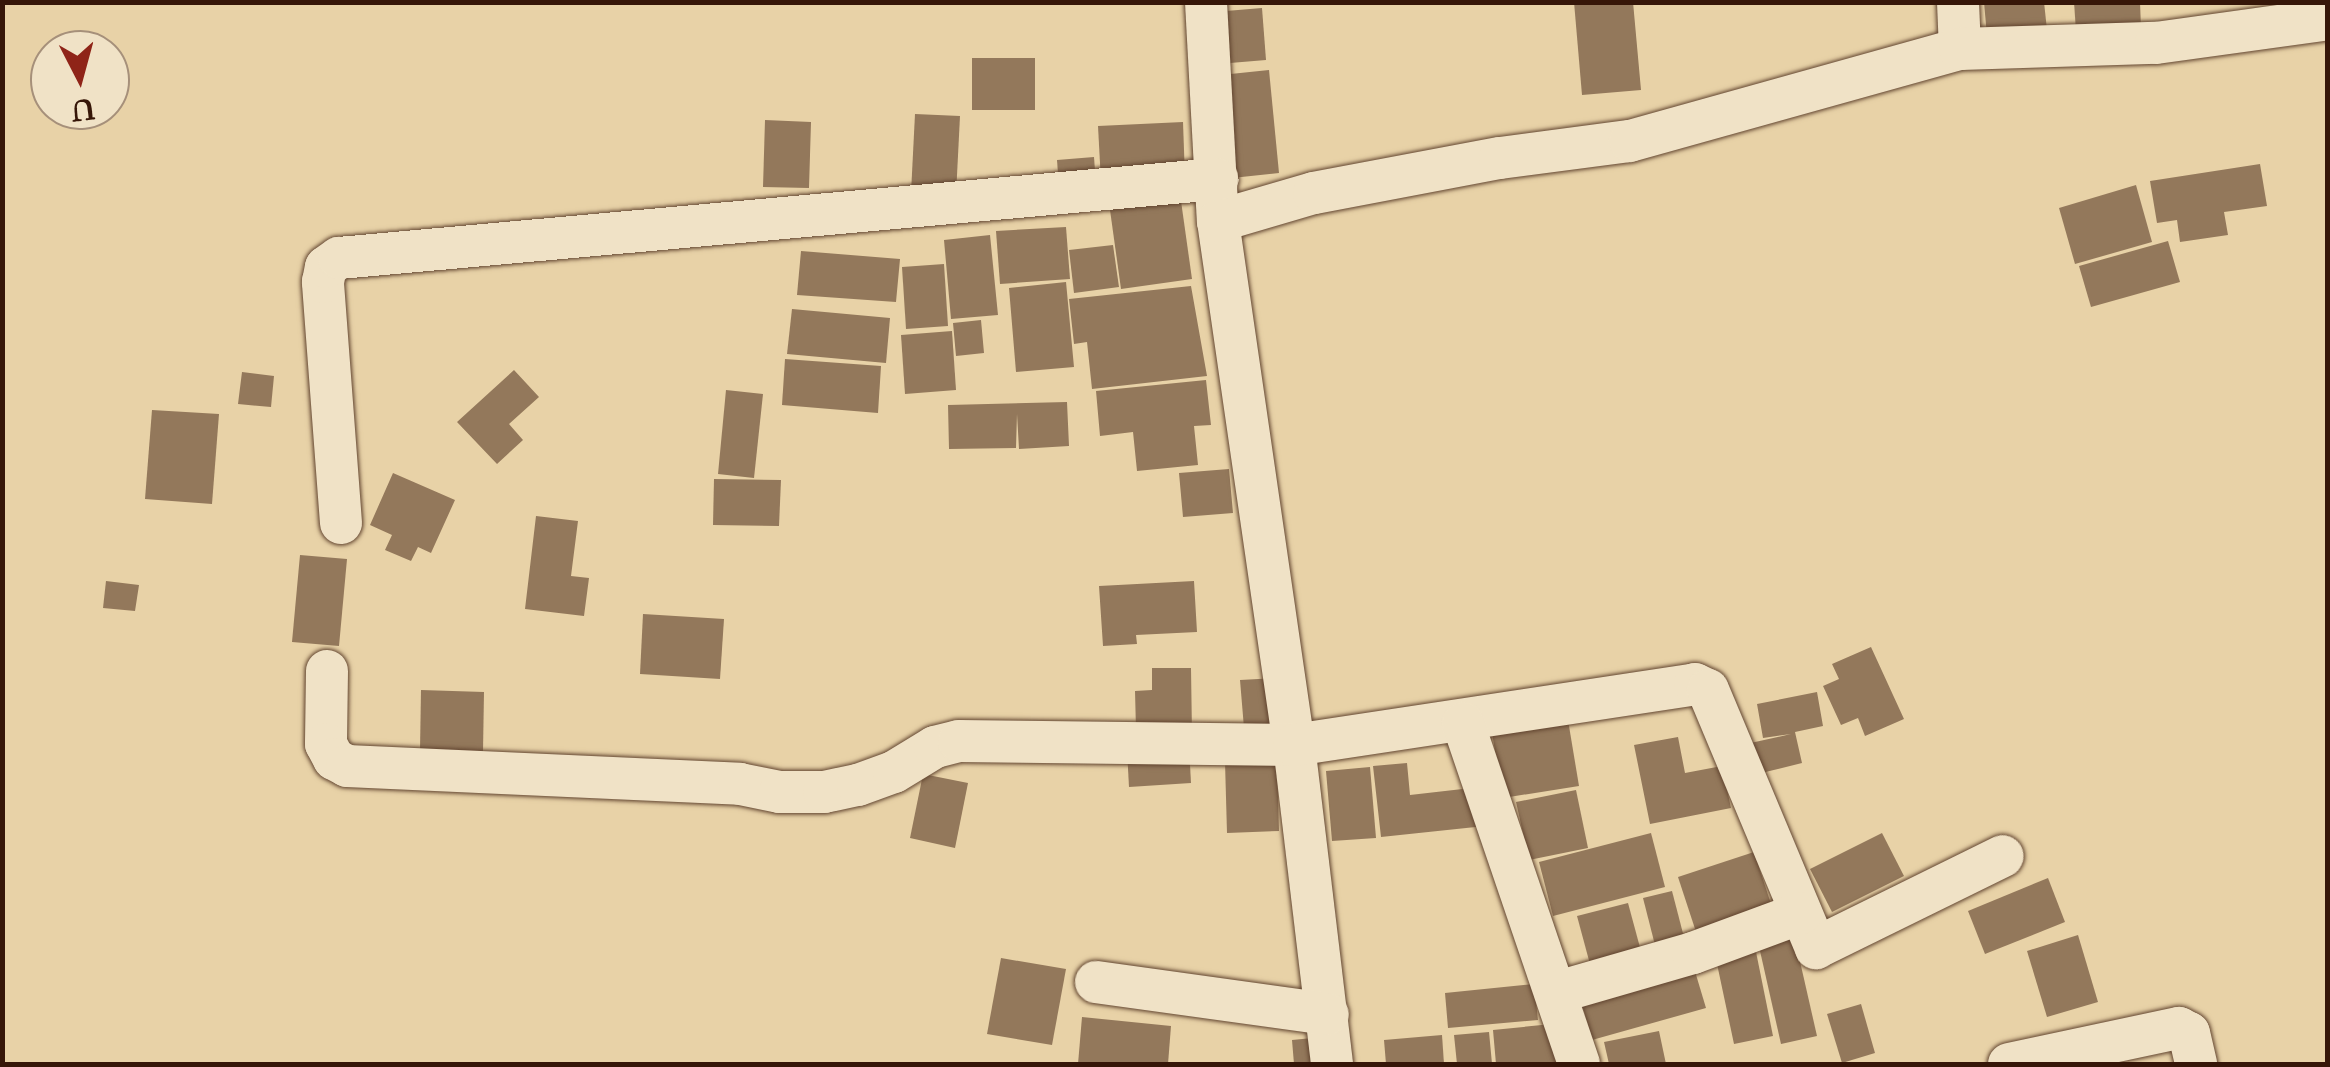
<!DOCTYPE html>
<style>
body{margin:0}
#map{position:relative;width:2330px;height:1067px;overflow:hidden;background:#e8d2a7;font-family:"IM FELL Double Pica",serif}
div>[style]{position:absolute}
.building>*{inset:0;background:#93785b}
.roads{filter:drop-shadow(0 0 2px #624530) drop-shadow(0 0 2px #624530)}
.minor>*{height:42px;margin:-21px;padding:0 21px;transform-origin:21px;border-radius:21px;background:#f0e2c6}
span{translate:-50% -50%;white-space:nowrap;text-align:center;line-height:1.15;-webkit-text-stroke:10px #f0e2c6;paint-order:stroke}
.frame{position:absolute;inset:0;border:5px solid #361608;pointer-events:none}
.north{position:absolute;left:30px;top:30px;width:100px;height:100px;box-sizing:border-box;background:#f0e2c6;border:2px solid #a6907a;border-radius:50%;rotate:174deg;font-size:28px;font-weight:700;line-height:40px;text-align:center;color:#361608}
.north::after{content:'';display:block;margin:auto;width:35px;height:45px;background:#8f2418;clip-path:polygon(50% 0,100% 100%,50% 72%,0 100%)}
</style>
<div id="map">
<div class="building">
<i style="clip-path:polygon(1574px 2px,1633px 2px,1641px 90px,1582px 95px)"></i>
<i style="clip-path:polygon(1984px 2px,2044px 2px,2047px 30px,1987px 36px)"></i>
<i style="clip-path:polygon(2074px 2px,2140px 2px,2141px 28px,2076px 31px)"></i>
<i style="clip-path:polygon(1262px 8px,1266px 60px,1230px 63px,1226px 11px)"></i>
<i style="clip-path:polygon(972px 58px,1035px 58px,1035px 110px,972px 110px)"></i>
<i style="clip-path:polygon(1269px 70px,1279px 173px,1232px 178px,1221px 75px)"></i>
<i style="clip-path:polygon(915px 114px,960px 116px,956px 195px,911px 193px)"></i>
<i style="clip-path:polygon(765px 120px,811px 122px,809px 188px,763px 187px)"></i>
<i style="clip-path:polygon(1183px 122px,1185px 178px,1101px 182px,1098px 126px)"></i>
<i style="clip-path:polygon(1094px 157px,1096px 184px,1059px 187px,1057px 160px)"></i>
<i style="clip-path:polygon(2260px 164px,2267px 206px,2224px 212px,2228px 235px,2180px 242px,2177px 220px,2157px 223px,2150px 181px)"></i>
<i style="clip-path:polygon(2136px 185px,2152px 242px,2075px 264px,2059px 208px)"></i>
<i style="clip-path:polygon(1181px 201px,1192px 279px,1121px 289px,1110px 210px)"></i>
<i style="clip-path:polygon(1066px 227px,1070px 279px,1000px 284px,996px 231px)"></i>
<i style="clip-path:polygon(990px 235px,998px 315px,951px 319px,944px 240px)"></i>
<i style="clip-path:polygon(2168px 241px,2180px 282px,2091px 307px,2079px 266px)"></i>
<i style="clip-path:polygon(1113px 245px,1119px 287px,1074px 293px,1069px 250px)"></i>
<i style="clip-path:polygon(801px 251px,900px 259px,896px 302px,797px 295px)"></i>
<i style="clip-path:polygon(944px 264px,948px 326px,906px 329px,902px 267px)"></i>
<i style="clip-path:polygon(1066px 282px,1074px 367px,1016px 372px,1009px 288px)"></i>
<i style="clip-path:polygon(1191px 286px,1207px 376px,1092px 389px,1087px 342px,1074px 344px,1069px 299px)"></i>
<i style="clip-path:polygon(792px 309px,890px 318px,886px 363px,787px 354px)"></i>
<i style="clip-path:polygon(981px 320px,984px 353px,956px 356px,953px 323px)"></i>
<i style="clip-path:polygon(952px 331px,956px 390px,905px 394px,901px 335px)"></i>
<i style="clip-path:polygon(785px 359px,881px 366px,878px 413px,782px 405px)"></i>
<i style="clip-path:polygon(514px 370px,539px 397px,509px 424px,523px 440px,497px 464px,457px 422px)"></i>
<i style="clip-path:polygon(242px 372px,274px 376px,271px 407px,238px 404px)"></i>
<i style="clip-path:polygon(1206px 380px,1211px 425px,1194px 426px,1198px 465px,1137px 471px,1133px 432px,1100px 436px,1096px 391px)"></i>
<i style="clip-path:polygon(726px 390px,763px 394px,754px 478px,718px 474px)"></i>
<i style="clip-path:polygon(1067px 402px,1069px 446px,1019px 449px,1017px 414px,1016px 448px,949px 449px,948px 405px)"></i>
<i style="clip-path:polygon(152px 410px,219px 414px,212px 504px,145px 499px)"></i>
<i style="clip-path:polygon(1229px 469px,1233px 513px,1183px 517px,1179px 473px)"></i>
<i style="clip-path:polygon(393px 473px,455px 500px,431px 553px,418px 547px,411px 561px,385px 550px,392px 535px,370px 525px)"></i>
<i style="clip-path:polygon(714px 479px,781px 480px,779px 526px,713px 525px)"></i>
<i style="clip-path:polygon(536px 516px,578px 521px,571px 576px,589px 578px,584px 616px,525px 609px)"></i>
<i style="clip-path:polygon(300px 555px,347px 559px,339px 646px,292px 642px)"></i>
<i style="clip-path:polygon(106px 581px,139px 585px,135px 611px,103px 608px)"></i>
<i style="clip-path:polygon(1194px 581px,1197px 632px,1136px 635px,1137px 644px,1103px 646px,1099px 586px)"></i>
<i style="clip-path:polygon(643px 614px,724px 619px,720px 679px,640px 674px)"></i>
<i style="clip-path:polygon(1871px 647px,1904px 719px,1865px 736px,1858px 718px,1841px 725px,1823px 686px,1839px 679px,1832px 664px)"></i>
<i style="clip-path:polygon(1152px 668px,1191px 668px,1192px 734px,1136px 730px,1135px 691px,1152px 690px)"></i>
<i style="clip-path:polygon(1278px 678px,1281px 725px,1244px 728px,1240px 680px)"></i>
<i style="clip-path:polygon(421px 690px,484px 692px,483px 751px,420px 750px)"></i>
<i style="clip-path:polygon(1817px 692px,1823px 726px,1795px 732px,1802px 763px,1753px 775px,1746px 744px,1791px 734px,1763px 738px,1757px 704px)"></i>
<i style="clip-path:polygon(1568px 720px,1579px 786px,1503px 798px,1492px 733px)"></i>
<i style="clip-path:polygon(1678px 737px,1685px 773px,1722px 766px,1731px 808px,1650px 824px,1634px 745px)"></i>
<i style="clip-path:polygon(1189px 746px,1191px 783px,1129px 787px,1127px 750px)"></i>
<i style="clip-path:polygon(1277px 761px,1279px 831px,1227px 833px,1225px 762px)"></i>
<i style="clip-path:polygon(1407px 763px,1410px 795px,1480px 787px,1485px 826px,1381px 837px,1373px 766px)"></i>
<i style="clip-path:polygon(1370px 767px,1376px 838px,1332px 841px,1326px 771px)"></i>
<i style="clip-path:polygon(923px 774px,968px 783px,955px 848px,910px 838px)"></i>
<i style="clip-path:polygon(1576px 790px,1588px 848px,1529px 860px,1516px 802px)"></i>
<i style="clip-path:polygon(1651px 833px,1665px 887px,1553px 916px,1539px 862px)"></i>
<i style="clip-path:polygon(1882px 833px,1904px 876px,1832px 912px,1810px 869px)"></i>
<i style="clip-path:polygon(1754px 852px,1774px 913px,1698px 938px,1678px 877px)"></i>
<i style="clip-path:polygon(2048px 878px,2065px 922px,1985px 954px,1968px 911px)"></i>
<i style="clip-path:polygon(1672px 891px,1686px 945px,1657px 953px,1643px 898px)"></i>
<i style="clip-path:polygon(1628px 903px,1645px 966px,1594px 979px,1577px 916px)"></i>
<i style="clip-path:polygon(1794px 935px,1817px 1036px,1781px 1044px,1758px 942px)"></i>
<i style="clip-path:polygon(2078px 935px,2098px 1002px,2047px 1017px,2027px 951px)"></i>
<i style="clip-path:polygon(1753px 937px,1773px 1036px,1734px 1044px,1713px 945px)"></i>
<i style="clip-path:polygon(1001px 958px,1066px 969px,1052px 1045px,987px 1034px)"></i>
<i style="clip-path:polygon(1691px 958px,1706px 1008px,1592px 1040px,1578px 990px)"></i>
<i style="clip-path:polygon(1534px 984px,1538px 1020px,1448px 1028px,1445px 993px)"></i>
<i style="clip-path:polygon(1861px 1004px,1875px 1053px,1842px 1063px,1827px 1014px)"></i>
<i style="clip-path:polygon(1082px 1017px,1171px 1026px,1168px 1064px,1078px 1064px)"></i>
<i style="clip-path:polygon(1562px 1023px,1566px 1064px,1496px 1064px,1493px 1030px)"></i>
<i style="clip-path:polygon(1659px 1031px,1666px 1064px,1609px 1064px,1604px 1042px)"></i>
<i style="clip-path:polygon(1489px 1032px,1492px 1064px,1457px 1064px,1454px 1035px)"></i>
<i style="clip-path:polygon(1442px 1035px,1444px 1064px,1386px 1064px,1384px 1040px)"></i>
<i style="clip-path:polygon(1323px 1037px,1326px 1064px,1294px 1064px,1292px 1040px)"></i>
</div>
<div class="roads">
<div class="minor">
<i style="left:1206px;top:2px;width:219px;rotate:86.9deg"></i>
<i style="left:1218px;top:221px;width:529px;rotate:81.75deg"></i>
<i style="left:1294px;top:745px;width:321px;rotate:83.2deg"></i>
<i style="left:1958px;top:2px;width:47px;rotate:87.6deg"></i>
<i style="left:1218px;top:221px;width:100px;rotate:-16.3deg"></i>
<i style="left:1314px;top:193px;width:189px;rotate:-10.7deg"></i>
<i style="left:1500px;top:158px;width:131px;rotate:-7.5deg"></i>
<i style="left:1630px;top:141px;width:343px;rotate:-15.6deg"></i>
<i style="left:1960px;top:49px;width:196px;rotate:-1.8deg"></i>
<i style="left:2156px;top:43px;width:174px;rotate:-7.9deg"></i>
<i style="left:341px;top:523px;width:242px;rotate:-94.3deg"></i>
<i style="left:323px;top:282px;width:15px;rotate:-79deg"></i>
<i style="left:326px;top:267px;width:16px;rotate:-35deg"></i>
<i style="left:339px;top:258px;width:882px;rotate:-5.14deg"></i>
<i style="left:327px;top:671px;width:73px;rotate:90.8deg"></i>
<i style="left:326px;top:744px;width:17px;rotate:62deg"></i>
<i style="left:334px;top:759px;width:15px;rotate:28deg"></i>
<i style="left:347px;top:766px;width:393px;rotate:2.6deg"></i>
<i style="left:740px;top:784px;width:41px;rotate:11.3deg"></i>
<i style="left:780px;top:792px;width:44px"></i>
<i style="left:824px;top:792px;width:35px;rotate:-12deg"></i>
<i style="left:858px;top:785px;width:38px;rotate:-20deg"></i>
<i style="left:894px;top:772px;width:48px;rotate:-31.4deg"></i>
<i style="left:935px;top:747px;width:25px;rotate:-14deg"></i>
<i style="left:959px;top:741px;width:335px;rotate:0.7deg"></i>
<i style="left:1294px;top:745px;width:406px;rotate:-8.6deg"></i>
<i style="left:1695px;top:684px;width:14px;rotate:25deg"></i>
<i style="left:1708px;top:690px;width:280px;rotate:67.3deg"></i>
<i style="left:1816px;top:948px;width:208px;rotate:-26.2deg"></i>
<i style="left:1463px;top:723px;width:360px;rotate:71.2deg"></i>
<i style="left:1096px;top:982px;width:234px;rotate:7.9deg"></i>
<i style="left:1558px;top:992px;width:141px;rotate:-16.1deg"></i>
<i style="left:1693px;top:953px;width:115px;rotate:-20.3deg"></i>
<i style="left:2009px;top:1064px;width:174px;rotate:-12deg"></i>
<i style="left:2179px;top:1028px;width:11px;rotate:27deg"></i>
<i style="left:2189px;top:1033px;width:32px;rotate:77deg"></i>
</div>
</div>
<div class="frame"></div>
<div class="north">U</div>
</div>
